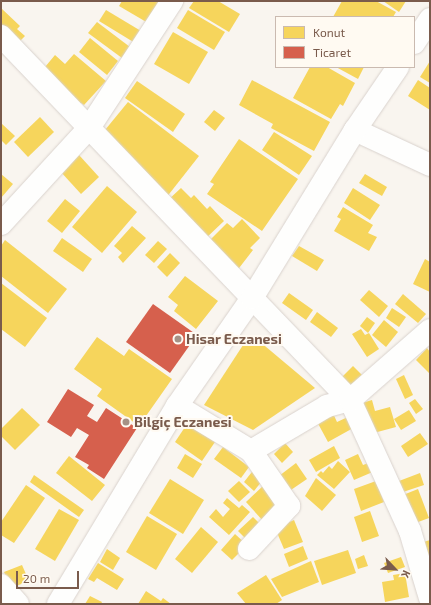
<!DOCTYPE html>
<meta charset="utf-8">
<style>
body{margin:0}
#map{position:relative;width:431px;height:605px;overflow:hidden;background:#f9f5ef;font-family:"Exo 2",sans-serif}
div>[style]{position:absolute}
.homes>*{inset:0;background:#f6d55c}
.shops>*{inset:0;background:#d6604d}
.roads{filter:drop-shadow(0 0 1px #d9d2cd) drop-shadow(0 0 1px #d9d2cd)}
.minor>*{height:22px;margin:-11px;padding:0 11px;transform-origin:11px;border-radius:11px;background:#fefefd}
.tertiary>*{height:22px;margin:-11px;padding:0 11px;transform-origin:11px;border-radius:11px;background:#fefefd}
.dots>*{width:11px;height:11px;translate:-50% -50%;box-sizing:border-box;border:2px solid #fffaf2;border-radius:50%}
span{translate:-50% -50%;white-space:nowrap;text-align:center;line-height:1.15;-webkit-text-stroke:4px #fffaf2;paint-order:stroke}
.poi-label{font-size:14px;color:#7a5b4c;font-weight:700}
.left{translate:0 -50%;text-align:left}
.frame{position:absolute;inset:0;border:2px solid #7a5b4c;pointer-events:none}
.legend{position:absolute;left:275px;top:16px;width:140px;height:52px;box-sizing:border-box;background:#fffaf2;border:1px solid #cabab0;margin:0;padding:5px 7px;list-style:none;font-size:12px;color:#7a5b4c}
.legend li{display:flex;align-items:center;gap:8px;height:20px}
.legend b{width:20px;border:1px solid #cabab0}
.north{position:absolute;left:375px;top:549px;width:40px;height:40px;-webkit-text-stroke:3px #fffaf2;paint-order:stroke;rotate:115deg;font-size:11px;font-weight:700;line-height:16px;text-align:center;color:#7a5b4c}
.north::after{content:'';display:block;margin:auto;width:14px;height:18px;background:#7a5b4c;clip-path:polygon(50% 0,100% 100%,50% 72%,0 100%)}
.scale{position:absolute;left:16px;top:571px;width:63px;height:18px;box-sizing:border-box;border:2px solid #7a5b4c;border-top:0;padding-left:5px;font-size:12px;line-height:14px;white-space:nowrap;color:#7a5b4c;-webkit-text-stroke:3px #fffaf2;paint-order:stroke}
</style>
<div id="map">
<div class="homes">
<i style="clip-path:polygon(122px 1px,161px 1px,148px 23px,119px 6px)"></i>
<i style="clip-path:polygon(194px 1px,218px 1px,240px 14px,229px 32px,189px 8px)"></i>
<i style="clip-path:polygon(342px 1px,376px 1px,396px 12px,393px 17px,333px 17px)"></i>
<i style="clip-path:polygon(383px 1px,406px 1px,399px 12px)"></i>
<i style="clip-path:polygon(1px 8px,20px 26px,17px 29px,25px 36px,16px 45px,1px 31px)"></i>
<i style="clip-path:polygon(106px 10px,141px 31px,135px 43px,99px 21px)"></i>
<i style="clip-path:polygon(188px 10px,225px 32px,214px 50px,177px 28px)"></i>
<i style="clip-path:polygon(97px 22px,130px 47px,122px 58px,88px 33px)"></i>
<i style="clip-path:polygon(173px 32px,208px 52px,189px 84px,154px 64px)"></i>
<i style="clip-path:polygon(90px 38px,118px 61px,107px 75px,79px 52px)"></i>
<i style="clip-path:polygon(74px 54px,106px 81px,84px 105px,81px 103px,78px 107px,40px 73px,55px 55px,65px 64px)"></i>
<i style="clip-path:polygon(430px 61px,430px 83px,420px 77px)"></i>
<i style="clip-path:polygon(310px 67px,327px 67px,355px 83px,343px 106px,340px 104px,331px 119px,293px 98px)"></i>
<i style="clip-path:polygon(336px 67px,364px 67px,358px 79px)"></i>
<i style="clip-path:polygon(252px 80px,330px 122px,314px 151px,271px 128px,273px 124px,239px 105px)"></i>
<i style="clip-path:polygon(418px 80px,430px 88px,430px 110px,408px 96px)"></i>
<i style="clip-path:polygon(137px 81px,185px 114px,173px 132px,125px 98px)"></i>
<i style="clip-path:polygon(128px 102px,199px 156px,166px 198px,105px 130px)"></i>
<i style="clip-path:polygon(214px 110px,225px 118px,215px 131px,204px 122px)"></i>
<i style="clip-path:polygon(40px 117px,54px 132px,28px 157px,14px 142px)"></i>
<i style="clip-path:polygon(1px 123px,15px 136px,6px 145px,1px 140px)"></i>
<i style="clip-path:polygon(274px 132px,312px 156px,299px 175px,262px 150px)"></i>
<i style="clip-path:polygon(239px 139px,298px 179px,262px 231px,207px 194px,214px 184px,210px 182px)"></i>
<i style="clip-path:polygon(79px 155px,99px 177px,81px 194px,60px 171px)"></i>
<i style="clip-path:polygon(1px 174px,13px 184px,1px 198px)"></i>
<i style="clip-path:polygon(365px 174px,387px 187px,382px 196px,359px 183px)"></i>
<i style="clip-path:polygon(107px 186px,137px 212px,102px 253px,72px 227px)"></i>
<i style="clip-path:polygon(181px 188px,191px 198px,194px 195px,207px 209px,210px 206px,224px 221px,204px 240px,167px 201px)"></i>
<i style="clip-path:polygon(353px 188px,380px 205px,370px 220px,344px 203px)"></i>
<i style="clip-path:polygon(65px 199px,80px 211px,62px 233px,47px 221px)"></i>
<i style="clip-path:polygon(343px 207px,373px 225px,368px 233px,377px 237px,369px 251px,334px 231px,341px 219px,337px 217px)"></i>
<i style="clip-path:polygon(242px 219px,260px 238px,250px 248px,253px 250px,236px 272px,207px 243px,227px 223px,233px 228px)"></i>
<i style="clip-path:polygon(132px 226px,146px 238px,123px 263px,118px 257px,122px 253px,114px 246px)"></i>
<i style="clip-path:polygon(62px 238px,92px 259px,83px 272px,53px 251px)"></i>
<i style="clip-path:polygon(5px 240px,67px 289px,48px 313px,1px 276px,1px 246px)"></i>
<i style="clip-path:polygon(158px 241px,167px 249px,154px 263px,145px 255px)"></i>
<i style="clip-path:polygon(299px 246px,324px 260px,317px 271px,292px 256px)"></i>
<i style="clip-path:polygon(170px 253px,180px 263px,167px 277px,157px 267px)"></i>
<i style="clip-path:polygon(425px 259px,430px 262px,430px 292px,413px 284px)"></i>
<i style="clip-path:polygon(185px 276px,218px 301px,196px 329px,174px 311px,178px 305px,168px 297px)"></i>
<i style="clip-path:polygon(1px 283px,47px 318px,25px 347px,1px 329px)"></i>
<i style="clip-path:polygon(369px 290px,388px 306px,379px 317px,360px 300px)"></i>
<i style="clip-path:polygon(289px 293px,313px 310px,306px 320px,282px 303px)"></i>
<i style="clip-path:polygon(403px 294px,426px 314px,418px 323px,395px 304px)"></i>
<i style="clip-path:polygon(392px 308px,406px 317px,399px 327px,386px 318px)"></i>
<i style="clip-path:polygon(317px 312px,338px 328px,331px 337px,310px 322px)"></i>
<i style="clip-path:polygon(367px 317px,375px 323px,368px 333px,360px 326px)"></i>
<i style="clip-path:polygon(384px 320px,398px 332px,386px 347px,372px 335px)"></i>
<i style="clip-path:polygon(361px 329px,365px 335px,369px 333px,379px 349px,367px 357px,352px 334px)"></i>
<i style="clip-path:polygon(97px 337px,124px 356px,129px 349px,172px 379px,139px 426px,97px 396px,102px 389px,74px 369px)"></i>
<i style="clip-path:polygon(251px 339px,259px 341px,315px 388px,253px 430px,204px 405px,245px 342px)"></i>
<i style="clip-path:polygon(427px 348px,430px 352px,430px 374px,416px 360px)"></i>
<i style="clip-path:polygon(353px 366px,366px 379px,351px 394px,338px 381px)"></i>
<i style="clip-path:polygon(404px 375px,413px 395px,405px 399px,396px 379px)"></i>
<i style="clip-path:polygon(415px 399px,423px 409px,416px 414px,409px 403px)"></i>
<i style="clip-path:polygon(372px 400px,375px 411px,390px 407px,396px 427px,370px 434px,362px 403px)"></i>
<i style="clip-path:polygon(22px 408px,40px 425px,15px 450px,1px 436px,1px 429px)"></i>
<i style="clip-path:polygon(331px 409px,337px 422px,350px 416px,355px 427px,328px 442px,315px 418px)"></i>
<i style="clip-path:polygon(409px 410px,416px 421px,401px 430px,394px 419px)"></i>
<i style="clip-path:polygon(187px 424px,215px 442px,202px 461px,175px 442px)"></i>
<i style="clip-path:polygon(420px 433px,428px 444px,408px 457px,401px 446px)"></i>
<i style="clip-path:polygon(285px 443px,293px 452px,282px 463px,274px 454px)"></i>
<i style="clip-path:polygon(334px 446px,340px 458px,316px 472px,309px 460px)"></i>
<i style="clip-path:polygon(223px 447px,249px 467px,241px 478px,214px 459px)"></i>
<i style="clip-path:polygon(185px 454px,202px 464px,193px 478px,177px 468px)"></i>
<i style="clip-path:polygon(358px 454px,363px 465px,371px 462px,375px 471px,354px 480px,345px 460px)"></i>
<i style="clip-path:polygon(69px 456px,105px 485px,92px 501px,56px 473px)"></i>
<i style="clip-path:polygon(338px 461px,350px 472px,334px 489px,317px 475px,321px 471px,323px 473px,329px 466px,332px 469px)"></i>
<i style="clip-path:polygon(296px 463px,307px 479px,285px 494px,275px 479px)"></i>
<i style="clip-path:polygon(255px 468px,266px 476px,254px 491px,244px 482px)"></i>
<i style="clip-path:polygon(420px 473px,424px 485px,403px 492px,399px 481px)"></i>
<i style="clip-path:polygon(34px 475px,84px 510px,79px 517px,30px 482px)"></i>
<i style="clip-path:polygon(316px 478px,336px 495px,322px 511px,305px 496px)"></i>
<i style="clip-path:polygon(170px 479px,204px 500px,183px 534px,149px 513px)"></i>
<i style="clip-path:polygon(239px 481px,250px 492px,239px 502px,228px 491px)"></i>
<i style="clip-path:polygon(376px 481px,384px 502px,361px 511px,354px 489px)"></i>
<i style="clip-path:polygon(266px 483px,282px 506px,264px 522px,246px 502px)"></i>
<i style="clip-path:polygon(26px 485px,45px 498px,14px 543px,1px 535px,1px 522px)"></i>
<i style="clip-path:polygon(418px 489px,429px 518px,410px 525px,398px 497px)"></i>
<i style="clip-path:polygon(227px 498px,239px 508px,242px 505px,250px 512px,229px 535px,209px 517px,216px 509px,223px 517px,230px 509px,223px 503px)"></i>
<i style="clip-path:polygon(59px 509px,79px 520px,55px 561px,35px 549px)"></i>
<i style="clip-path:polygon(370px 511px,379px 536px,362px 542px,354px 517px)"></i>
<i style="clip-path:polygon(147px 516px,177px 534px,156px 570px,126px 552px)"></i>
<i style="clip-path:polygon(253px 517px,264px 528px,249px 542px,238px 531px)"></i>
<i style="clip-path:polygon(294px 520px,303px 542px,284px 549px,275px 528px)"></i>
<i style="clip-path:polygon(201px 527px,218px 542px,192px 573px,175px 559px)"></i>
<i style="clip-path:polygon(235px 534px,247px 545px,232px 560px,221px 550px)"></i>
<i style="clip-path:polygon(430px 540px,430px 568px,420px 543px)"></i>
<i style="clip-path:polygon(303px 546px,308px 559px,289px 567px,284px 554px)"></i>
<i style="clip-path:polygon(107px 549px,120px 558px,113px 570px,100px 562px)"></i>
<i style="clip-path:polygon(348px 550px,356px 573px,322px 585px,314px 561px)"></i>
<i style="clip-path:polygon(364px 555px,368px 566px,358px 569px,355px 559px)"></i>
<i style="clip-path:polygon(401px 557px,405px 567px,388px 573px,384px 563px)"></i>
<i style="clip-path:polygon(311px 561px,319px 582px,282px 597px,271px 579px)"></i>
<i style="clip-path:polygon(98px 563px,124px 579px,117px 590px,97px 578px,94px 582px,88px 579px)"></i>
<i style="clip-path:polygon(22px 565px,29px 581px,11px 588px,4px 572px)"></i>
<i style="clip-path:polygon(405px 573px,409px 597px,385px 602px,382px 582px,394px 580px,393px 575px)"></i>
<i style="clip-path:polygon(266px 575px,282px 600px,276px 604px,246px 604px,237px 593px)"></i>
<i style="clip-path:polygon(146px 591px,161px 601px,163px 598px,171px 604px,138px 604px)"></i>
<i style="clip-path:polygon(90px 596px,102px 602px,101px 604px,85px 604px)"></i>
</div>
<div class="shops">
<i style="clip-path:polygon(153px 304px,197px 335px,170px 373px,126px 342px)"></i>
<i style="clip-path:polygon(68px 389px,94px 405px,87px 416px,97px 422px,106px 408px,137px 428px,104px 479px,87px 468px,89px 465px,75px 457px,89px 435px,77px 428px,71px 437px,47px 422px)"></i>
</div>
<div class="roads">
<div class="minor">
<i style="left:1px;top:36px;width:504px;rotate:46.21deg"></i>
<i style="left:350px;top:400px;width:144px;rotate:65.4deg"></i>
<i style="left:410px;top:531px;width:70px;rotate:73.4deg"></i>
<i style="left:355px;top:130px;width:83px;rotate:25deg"></i>
<i style="left:1px;top:224px;width:130px;rotate:-47.5deg"></i>
<i style="left:89px;top:128px;width:152px;rotate:-56.8deg"></i>
<i style="left:177px;top:406px;width:87px;rotate:31.3deg"></i>
<i style="left:251px;top:451px;width:88px;rotate:-30.6deg"></i>
<i style="left:327px;top:406px;width:24px;rotate:-15deg"></i>
<i style="left:350px;top:400px;width:106px;rotate:-41.2deg"></i>
<i style="left:249px;top:549px;width:59px;rotate:-47.1deg"></i>
<i style="left:289px;top:506px;width:67px;rotate:-124.6deg"></i>
</div>
<div class="tertiary">
<i style="left:414px;top:43px;width:29px;rotate:-56deg"></i>
<i style="left:1px;top:585px;width:25px;rotate:48deg"></i>
<i style="left:58px;top:604px;width:231px;rotate:-59deg"></i>
<i style="left:177px;top:406px;width:131px;rotate:-55.2deg"></i>
<i style="left:252px;top:298px;width:197px;rotate:-58.5deg"></i>
<i style="left:355px;top:130px;width:76px;rotate:-55.7deg"></i>
</div>
</div>
<div class="dots">
<i style="left:178px;top:339px;background:#a69185"></i>
<i style="left:126px;top:422px;background:#a69185"></i>
</div>
<div class="poi-label">
<span class="left" style="left:186px;top:339px">Hisar Eczanesi</span>
<span class="left" style="left:134px;top:422px">Bilgiç Eczanesi</span>
</div>
<div class="frame"></div>
<ul class="legend">
<li><b style="height:11px;background:#f6d55c"></b>Konut</li>
<li><b style="height:11px;background:#d6604d"></b>Ticaret</li>
</ul>
<div class="north">K</div>
<div class="scale">20 m</div>
</div>
